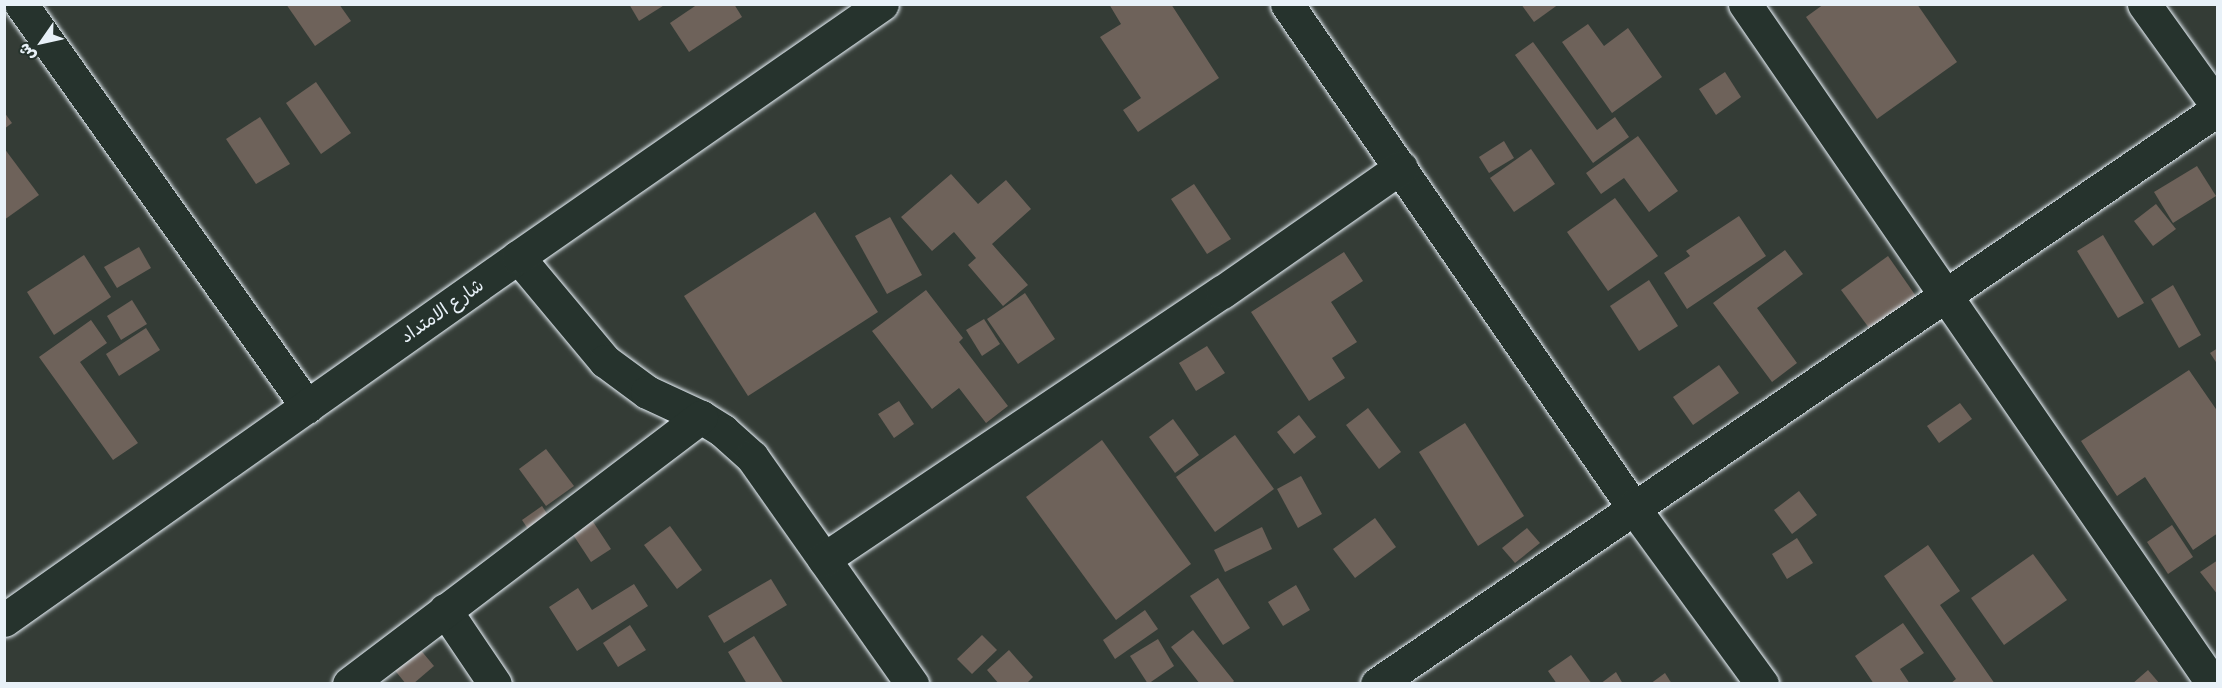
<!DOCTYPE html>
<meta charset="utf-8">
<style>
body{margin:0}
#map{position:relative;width:2222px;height:688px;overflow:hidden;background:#343c36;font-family:Itim,"Playpen Sans Arabic",sans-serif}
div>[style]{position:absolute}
.building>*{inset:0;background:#6e625a}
.roads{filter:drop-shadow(0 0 2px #e8f1f8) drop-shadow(0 0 2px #e8f1f8)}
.minor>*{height:33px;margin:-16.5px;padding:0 16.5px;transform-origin:16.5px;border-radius:16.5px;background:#26332d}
.tertiary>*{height:33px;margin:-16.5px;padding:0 16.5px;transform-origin:16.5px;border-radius:16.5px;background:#26332d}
span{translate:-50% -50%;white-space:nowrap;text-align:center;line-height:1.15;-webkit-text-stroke:5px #26332d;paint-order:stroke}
.street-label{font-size:18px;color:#e8f1f8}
.frame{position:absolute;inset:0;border:6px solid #e8f1f8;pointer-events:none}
.north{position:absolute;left:12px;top:12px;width:60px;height:60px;-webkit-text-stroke:4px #26332d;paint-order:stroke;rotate:236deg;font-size:16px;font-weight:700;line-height:24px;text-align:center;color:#e8f1f8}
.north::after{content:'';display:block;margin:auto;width:21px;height:27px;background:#e8f1f8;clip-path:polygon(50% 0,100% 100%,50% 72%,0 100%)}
</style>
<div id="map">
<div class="building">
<i style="clip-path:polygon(286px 4px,339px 4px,351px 21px,315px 46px)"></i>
<i style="clip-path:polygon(629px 4px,666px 4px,639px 21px)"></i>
<i style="clip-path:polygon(698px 4px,734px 4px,742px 17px,689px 52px,670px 23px)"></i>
<i style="clip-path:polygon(1109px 4px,1171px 4px,1219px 78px,1138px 132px,1123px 110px,1141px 98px,1100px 37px,1121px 24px)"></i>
<i style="clip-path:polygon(1521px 4px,1559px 4px,1534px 22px)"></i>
<i style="clip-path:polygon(1824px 4px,1917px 4px,1957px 62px,1877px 119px,1806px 17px)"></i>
<i style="clip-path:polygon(1588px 24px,1604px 46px,1628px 28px,1662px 77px,1612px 113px,1562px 42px)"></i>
<i style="clip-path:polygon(1533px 42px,1597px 130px,1615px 117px,1629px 137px,1593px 163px,1515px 55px)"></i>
<i style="clip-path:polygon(1725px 72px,1741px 97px,1716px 115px,1699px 89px)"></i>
<i style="clip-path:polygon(316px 82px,351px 133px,321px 154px,286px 103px)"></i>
<i style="clip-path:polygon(4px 112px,12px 123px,4px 129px)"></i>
<i style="clip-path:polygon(260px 117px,290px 164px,256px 184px,226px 139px)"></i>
<i style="clip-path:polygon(1638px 136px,1678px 191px,1649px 212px,1624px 178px,1601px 194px,1586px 173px)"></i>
<i style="clip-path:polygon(1504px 141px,1514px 158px,1489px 173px,1479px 157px)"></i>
<i style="clip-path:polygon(4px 148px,39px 195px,4px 220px)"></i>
<i style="clip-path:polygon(1531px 149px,1555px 184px,1514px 212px,1490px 178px)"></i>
<i style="clip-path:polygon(2197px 166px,2216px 196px,2173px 223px,2154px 192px)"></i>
<i style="clip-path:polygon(951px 174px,978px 204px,1006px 180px,1031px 209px,992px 244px,1028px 285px,1003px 306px,968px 265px,976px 258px,954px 232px,932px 251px,901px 217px)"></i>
<i style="clip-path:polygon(1194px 184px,1231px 239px,1207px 254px,1171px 199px)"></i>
<i style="clip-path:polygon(1615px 198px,1658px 256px,1608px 291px,1567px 232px)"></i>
<i style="clip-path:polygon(2156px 204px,2176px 229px,2153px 246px,2134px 221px)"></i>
<i style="clip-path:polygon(815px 212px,878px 312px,748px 396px,684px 296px)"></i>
<i style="clip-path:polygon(1739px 216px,1766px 256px,1687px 309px,1664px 273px,1690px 256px,1686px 251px)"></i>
<i style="clip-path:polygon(890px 217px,922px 275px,887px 294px,855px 236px)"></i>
<i style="clip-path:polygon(2103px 235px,2144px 303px,2118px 318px,2077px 251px)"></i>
<i style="clip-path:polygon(139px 247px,151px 268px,117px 288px,104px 267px)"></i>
<i style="clip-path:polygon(1785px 250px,1803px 274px,1757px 308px,1797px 363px,1772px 382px,1713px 303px)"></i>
<i style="clip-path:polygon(1344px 252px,1363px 281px,1331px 302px,1357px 342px,1332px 358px,1345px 378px,1309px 401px,1251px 312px)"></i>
<i style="clip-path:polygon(84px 255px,111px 297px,54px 335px,27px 292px)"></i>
<i style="clip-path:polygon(1888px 256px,1918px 299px,1872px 332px,1841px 290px)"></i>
<i style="clip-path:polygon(1649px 280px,1678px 326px,1639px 351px,1610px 306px)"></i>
<i style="clip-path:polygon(2173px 285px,2201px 335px,2179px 348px,2151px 299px)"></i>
<i style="clip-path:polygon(926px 290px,963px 338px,959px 342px,1008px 406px,986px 423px,959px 388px,932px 409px,872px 331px)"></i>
<i style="clip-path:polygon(1025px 293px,1055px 339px,1018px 364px,987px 319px)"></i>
<i style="clip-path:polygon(132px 300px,147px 324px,121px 340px,107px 316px)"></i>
<i style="clip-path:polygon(984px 319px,1000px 344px,982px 356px,966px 330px)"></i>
<i style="clip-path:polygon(91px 320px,107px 343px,80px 362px,138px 443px,113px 460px,39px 357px)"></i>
<i style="clip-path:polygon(146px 328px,160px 350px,119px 376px,106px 354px)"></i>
<i style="clip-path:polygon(1207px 346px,1225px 373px,1196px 391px,1179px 363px)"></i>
<i style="clip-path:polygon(2218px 348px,2218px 365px,2210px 353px)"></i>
<i style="clip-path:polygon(1719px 365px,1739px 393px,1693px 425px,1673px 397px)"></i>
<i style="clip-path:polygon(2189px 370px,2218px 412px,2218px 533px,2193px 550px,2145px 477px,2117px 496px,2081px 441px)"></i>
<i style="clip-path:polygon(899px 401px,914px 424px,894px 438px,878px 414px)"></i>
<i style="clip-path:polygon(1960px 403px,1972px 419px,1939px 443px,1927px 426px)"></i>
<i style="clip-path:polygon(1368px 408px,1401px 452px,1379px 469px,1346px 425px)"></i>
<i style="clip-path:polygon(1299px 415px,1316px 437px,1294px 454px,1277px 432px)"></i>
<i style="clip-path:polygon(1173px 419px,1199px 455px,1175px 473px,1149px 437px)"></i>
<i style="clip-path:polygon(1465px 423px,1524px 516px,1478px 546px,1419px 452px)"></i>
<i style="clip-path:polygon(1235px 435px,1274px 489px,1215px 532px,1176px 477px)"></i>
<i style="clip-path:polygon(1102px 440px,1191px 564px,1116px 620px,1026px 497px)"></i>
<i style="clip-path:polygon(546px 449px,574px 486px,546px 506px,519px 469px)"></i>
<i style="clip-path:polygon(1301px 476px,1322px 514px,1298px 528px,1277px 489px)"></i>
<i style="clip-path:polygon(1799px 491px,1817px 515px,1792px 534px,1774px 510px)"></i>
<i style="clip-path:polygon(542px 506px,558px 530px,538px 544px,522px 520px)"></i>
<i style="clip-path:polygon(584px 508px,611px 549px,591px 562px,564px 521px)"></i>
<i style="clip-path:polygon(1375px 518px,1396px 547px,1355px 578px,1333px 549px)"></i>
<i style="clip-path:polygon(2172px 525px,2193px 557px,2168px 574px,2147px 542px)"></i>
<i style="clip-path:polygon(670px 526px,702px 570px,677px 589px,644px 545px)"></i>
<i style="clip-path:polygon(1262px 527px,1272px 549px,1225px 572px,1214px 550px)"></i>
<i style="clip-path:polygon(1527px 528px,1540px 543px,1515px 563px,1502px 548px)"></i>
<i style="clip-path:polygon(1797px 538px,1813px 563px,1787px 579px,1772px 554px)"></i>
<i style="clip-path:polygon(1928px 545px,1960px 591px,1940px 605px,1995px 684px,1950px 684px,1956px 679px,1884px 576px)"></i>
<i style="clip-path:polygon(2033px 554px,2067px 600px,2004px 645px,1971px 598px)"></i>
<i style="clip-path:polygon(2218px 560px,2218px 595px,2200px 572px)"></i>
<i style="clip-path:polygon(1218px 578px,1250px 628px,1223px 645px,1190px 596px)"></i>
<i style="clip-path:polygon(771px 579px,787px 605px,724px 643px,708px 616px)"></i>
<i style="clip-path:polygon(634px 584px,648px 606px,577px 651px,549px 607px,578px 588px,592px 610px)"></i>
<i style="clip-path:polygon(1296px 585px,1310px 610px,1283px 626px,1268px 602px)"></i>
<i style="clip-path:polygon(1145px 610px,1158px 629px,1115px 659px,1103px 640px)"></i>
<i style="clip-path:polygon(1903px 623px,1924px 653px,1900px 669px,1910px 684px,1874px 684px,1855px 656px)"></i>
<i style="clip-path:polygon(630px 625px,646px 650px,618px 667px,603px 643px)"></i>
<i style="clip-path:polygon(1193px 630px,1234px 681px,1231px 684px,1200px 684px,1171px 647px)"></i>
<i style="clip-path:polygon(982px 635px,997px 650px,972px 674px,957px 659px)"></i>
<i style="clip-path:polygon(754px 636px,784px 684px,747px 684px,728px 652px)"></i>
<i style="clip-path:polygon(1158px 639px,1174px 666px,1148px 684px,1130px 656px)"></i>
<i style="clip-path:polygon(419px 648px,434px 666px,413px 684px,406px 684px,393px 668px)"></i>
<i style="clip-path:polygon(1009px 650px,1033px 677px,1026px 684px,999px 684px,987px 670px)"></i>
<i style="clip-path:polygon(1571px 655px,1592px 684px,1557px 684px,1548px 671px)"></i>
<i style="clip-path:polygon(2148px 670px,2160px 684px,2132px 684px)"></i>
<i style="clip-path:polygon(1616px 672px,1623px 684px,1600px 684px)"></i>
<i style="clip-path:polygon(1665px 673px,1672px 684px,1650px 684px)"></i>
</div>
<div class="roads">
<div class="minor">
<i style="left:21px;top:4px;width:494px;rotate:54.6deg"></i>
<i style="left:1287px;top:4px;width:611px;rotate:55.48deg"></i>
<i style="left:1633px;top:507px;width:219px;rotate:53.9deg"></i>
<i style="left:1745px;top:4px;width:825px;rotate:55.46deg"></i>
<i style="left:2144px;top:4px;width:127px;rotate:54.3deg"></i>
<i style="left:518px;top:257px;width:136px;rotate:50.1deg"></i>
<i style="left:605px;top:361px;width:52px;rotate:36.4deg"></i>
<i style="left:647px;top:392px;width:60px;rotate:24.8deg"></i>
<i style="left:701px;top:417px;width:26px;rotate:32deg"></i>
<i style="left:723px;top:431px;width:39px;rotate:42deg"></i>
<i style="left:752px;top:457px;width:278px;rotate:54.8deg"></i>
<i style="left:824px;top:559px;width:479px;rotate:-33.9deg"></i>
<i style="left:1222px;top:292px;width:218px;rotate:-34.9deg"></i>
<i style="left:445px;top:610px;width:89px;rotate:56deg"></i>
<i style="left:349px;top:684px;width:442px;rotate:-37.2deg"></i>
<i style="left:1377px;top:684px;width:1019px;rotate:-34.36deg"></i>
</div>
<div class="tertiary">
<i style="left:4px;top:620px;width:629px;rotate:-35.23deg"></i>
<i style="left:518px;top:257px;width:443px;rotate:-34.8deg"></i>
</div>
</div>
<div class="street-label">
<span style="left:442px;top:311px;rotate:-35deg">شارع الامتداد</span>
</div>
<div class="frame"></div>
<div class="north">ش</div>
</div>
